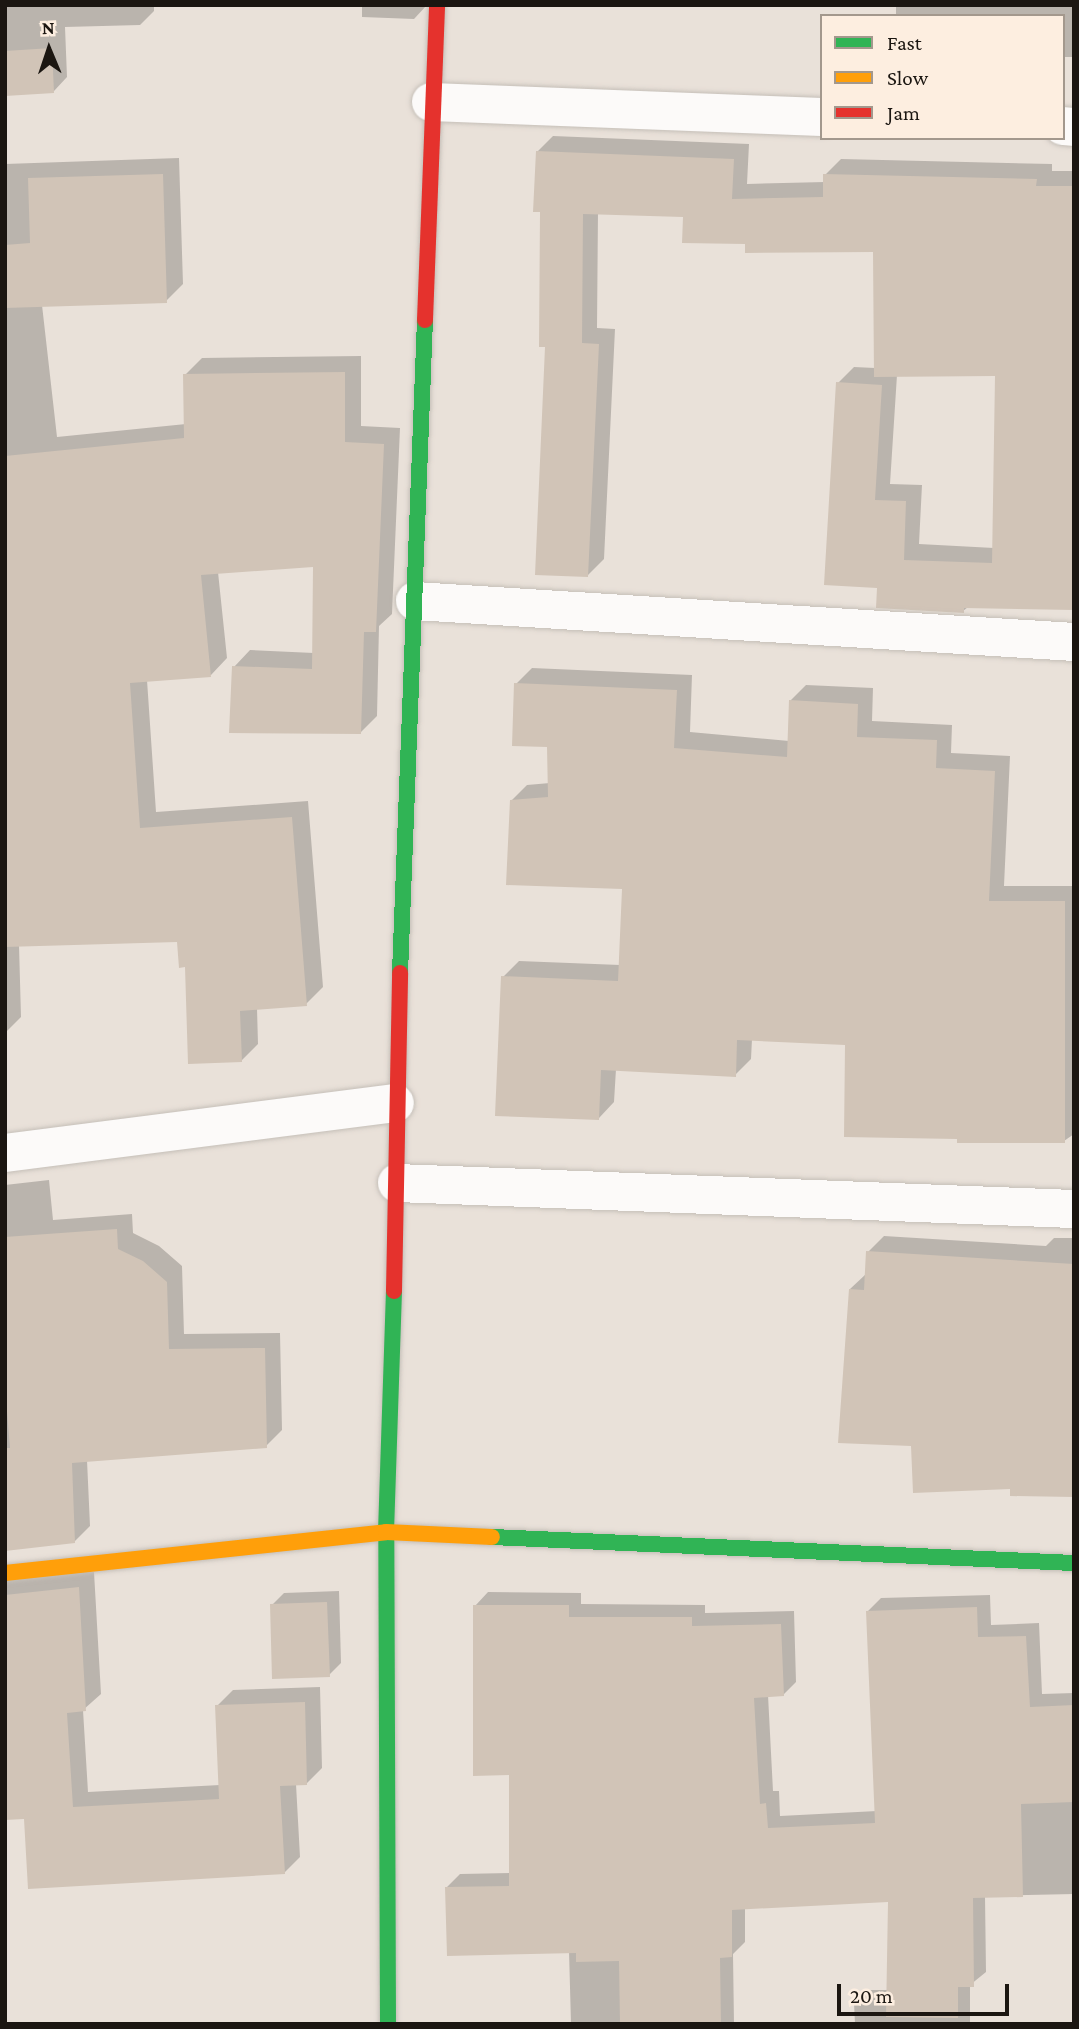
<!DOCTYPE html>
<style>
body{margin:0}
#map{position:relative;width:1079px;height:2029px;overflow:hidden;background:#e9e1d9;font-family:"Crimson Pro",serif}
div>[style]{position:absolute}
.shadow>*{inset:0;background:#0003}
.building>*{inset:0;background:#d1c4b7}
.roads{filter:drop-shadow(0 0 2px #c5bfb8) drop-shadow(0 0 2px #c5bfb8)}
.street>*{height:38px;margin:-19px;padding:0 19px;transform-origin:19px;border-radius:19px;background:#fcfaf9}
.fast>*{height:16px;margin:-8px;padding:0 8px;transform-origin:8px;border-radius:8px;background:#30b455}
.slow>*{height:16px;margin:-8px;padding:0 8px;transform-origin:8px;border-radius:8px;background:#ff9f0a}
.jam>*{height:16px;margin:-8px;padding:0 8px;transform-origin:8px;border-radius:8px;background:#e5322d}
span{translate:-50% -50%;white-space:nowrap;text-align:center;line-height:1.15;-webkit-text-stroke:7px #fdeee0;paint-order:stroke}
.frame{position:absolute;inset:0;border:7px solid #1b1611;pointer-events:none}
.legend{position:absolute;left:820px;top:14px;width:245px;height:126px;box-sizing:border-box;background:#fdeee0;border:2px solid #a3988d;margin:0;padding:9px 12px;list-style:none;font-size:21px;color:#1b1611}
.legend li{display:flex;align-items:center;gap:14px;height:35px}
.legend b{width:35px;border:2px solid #a3988d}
.north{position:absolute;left:14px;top:14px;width:70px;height:70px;-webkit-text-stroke:5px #fdeee0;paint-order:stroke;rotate:358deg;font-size:19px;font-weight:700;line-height:28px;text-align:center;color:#1b1611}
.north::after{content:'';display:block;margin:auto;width:24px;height:32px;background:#1b1611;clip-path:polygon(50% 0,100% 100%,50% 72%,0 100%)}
.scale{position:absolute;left:837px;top:1984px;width:172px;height:32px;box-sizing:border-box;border:4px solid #1b1611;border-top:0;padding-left:9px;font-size:21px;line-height:24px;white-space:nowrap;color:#1b1611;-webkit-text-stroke:5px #fdeee0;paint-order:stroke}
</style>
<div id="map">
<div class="shadow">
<i style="clip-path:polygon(5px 5px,154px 5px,154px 11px,140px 25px,65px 27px,67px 77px,54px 91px,5px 94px)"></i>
<i style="clip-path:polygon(362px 5px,427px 5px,414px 19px,362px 17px)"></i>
<i style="clip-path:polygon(896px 5px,1074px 5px,1074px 57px,1063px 57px,1063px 16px,896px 16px)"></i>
<i style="clip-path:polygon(evenodd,553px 136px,749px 144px,747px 184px,825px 182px,825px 175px,841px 159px,1052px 164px,1052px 171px,1074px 171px,1074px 582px,968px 607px,963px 611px,879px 586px,838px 383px,854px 367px,875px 368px,875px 250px,746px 243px,685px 215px,598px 212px,597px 328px,615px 329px,604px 559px,588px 575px,547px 345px,537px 152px,553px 136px,897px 375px,996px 375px,994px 548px,919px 544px,922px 485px,890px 484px,897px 375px)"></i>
<i style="clip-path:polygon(179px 158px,183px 284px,166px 301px,42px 305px,57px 437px,186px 424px,185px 375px,202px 358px,361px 356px,361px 426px,400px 428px,392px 614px,379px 626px,377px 716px,360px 733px,234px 667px,250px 650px,314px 653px,314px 565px,218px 572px,227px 658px,211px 675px,147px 680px,156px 812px,308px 801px,323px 987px,306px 1004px,257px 1008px,258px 1044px,241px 1061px,187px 965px,179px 941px,19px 945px,21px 1017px,5px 1033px,5px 164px)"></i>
<i style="clip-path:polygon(532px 668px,692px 675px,690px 732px,789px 741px,790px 701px,806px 685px,873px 688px,872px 721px,952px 725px,951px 753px,1010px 756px,1004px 886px,1074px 886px,1074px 1134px,1064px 1141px,959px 1138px,847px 1043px,752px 1039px,751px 1059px,735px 1075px,616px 1069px,614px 1102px,599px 1118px,503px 977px,519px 961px,620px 965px,623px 887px,511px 801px,527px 785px,550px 783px,549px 746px,516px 684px)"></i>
<i style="clip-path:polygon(49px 1180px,53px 1220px,132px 1214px,133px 1233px,159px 1246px,182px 1266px,184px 1334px,280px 1333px,282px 1430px,266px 1446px,87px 1460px,90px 1526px,74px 1542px,5px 1549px,5px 1185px)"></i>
<i style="clip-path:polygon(884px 1236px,1046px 1246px,1054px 1238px,1074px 1238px,1074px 1496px,1012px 1487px,913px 1445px,850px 1289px,866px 1274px,868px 1252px)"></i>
<i style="clip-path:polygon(5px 1572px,94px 1572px,101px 1694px,83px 1710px,88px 1792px,220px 1785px,217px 1706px,233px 1690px,320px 1687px,322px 1768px,306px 1784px,296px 1784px,300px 1857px,284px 1873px,25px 1817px,5px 1818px)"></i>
<i style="clip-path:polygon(339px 1591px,341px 1663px,329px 1675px,272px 1605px,284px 1593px)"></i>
<i style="clip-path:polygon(488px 1592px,581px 1593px,581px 1604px,705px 1605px,705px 1613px,794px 1611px,796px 1682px,783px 1695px,768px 1695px,773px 1791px,779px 1791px,780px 1816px,877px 1811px,867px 1612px,881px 1598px,990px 1595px,991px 1625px,1039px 1623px,1042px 1694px,1074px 1693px,1074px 1894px,985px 1896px,986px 1972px,970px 1985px,970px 2024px,855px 2024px,854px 2003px,868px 1990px,888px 1990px,890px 1901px,745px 1907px,745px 1942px,733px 1954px,734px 2024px,571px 2024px,569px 1951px,447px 1887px,460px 1874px,511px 1873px,511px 1774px,475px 1606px)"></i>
</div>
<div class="building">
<i style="clip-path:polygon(52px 48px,54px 93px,5px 96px,5px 51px)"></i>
<i style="clip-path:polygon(536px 151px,734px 159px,732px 199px,823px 197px,823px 174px,1037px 179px,1036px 186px,1074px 186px,1074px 610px,964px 608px,964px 613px,876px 608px,877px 588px,824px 585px,836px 382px,882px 385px,875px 500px,906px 501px,904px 560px,992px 563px,995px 376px,874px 377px,873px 252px,745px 253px,745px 244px,682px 243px,683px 217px,583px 214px,582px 343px,599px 344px,588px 577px,535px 575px,545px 347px,539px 347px,540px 212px,533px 212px)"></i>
<i style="clip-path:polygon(163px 174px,167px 303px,5px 308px,5px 245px,30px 243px,28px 178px)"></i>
<i style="clip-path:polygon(345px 372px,345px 442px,384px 444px,376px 632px,364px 632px,361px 734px,229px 733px,232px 666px,312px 669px,313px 567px,201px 575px,211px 677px,130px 683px,140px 828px,292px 817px,307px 1006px,240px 1011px,242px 1062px,188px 1064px,185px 967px,179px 968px,177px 942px,5px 947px,5px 456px,184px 438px,183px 374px)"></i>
<i style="clip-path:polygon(514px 683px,677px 690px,674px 748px,787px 757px,789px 700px,858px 704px,857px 737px,937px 740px,936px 768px,995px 771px,989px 901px,1065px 901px,1065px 1143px,957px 1143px,957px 1139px,844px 1137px,845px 1045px,737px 1040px,736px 1077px,601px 1070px,599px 1120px,495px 1116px,501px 976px,618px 981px,622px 889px,506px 885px,510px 800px,548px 797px,547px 747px,512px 746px)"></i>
<i style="clip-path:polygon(117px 1229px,118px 1249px,143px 1261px,167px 1282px,169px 1349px,265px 1348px,267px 1448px,72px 1463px,75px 1543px,5px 1551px,5px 1448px,10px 1448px,5px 1387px,5px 1237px)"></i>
<i style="clip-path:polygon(866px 1251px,1074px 1264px,1074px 1497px,1010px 1496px,1010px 1489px,913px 1493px,911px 1446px,838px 1443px,849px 1289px,864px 1290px)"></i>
<i style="clip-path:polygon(79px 1587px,86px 1711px,67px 1713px,73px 1807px,219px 1799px,215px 1705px,305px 1702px,307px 1785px,280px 1786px,285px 1874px,28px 1889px,24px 1819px,5px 1820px,5px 1595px)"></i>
<i style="clip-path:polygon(327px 1602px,330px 1677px,272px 1679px,270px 1604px)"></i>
<i style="clip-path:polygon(473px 1605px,569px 1605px,569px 1617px,692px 1617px,692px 1626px,781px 1624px,784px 1696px,754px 1698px,760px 1804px,766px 1803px,768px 1828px,875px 1823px,866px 1611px,977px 1607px,978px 1637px,1026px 1636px,1030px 1707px,1074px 1705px,1074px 1802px,1021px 1804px,1023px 1897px,973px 1898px,974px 1987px,958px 1987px,958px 2018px,886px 2017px,888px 1902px,732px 1910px,732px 1957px,720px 1958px,721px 2024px,620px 2024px,619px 1961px,576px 1962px,576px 1953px,447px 1956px,445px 1887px,509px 1886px,509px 1775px,473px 1776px)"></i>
</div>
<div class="roads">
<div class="street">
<i style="left:431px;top:102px;width:391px;rotate:2.2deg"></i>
<i style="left:1063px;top:126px;width:11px;rotate:5deg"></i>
<i style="left:415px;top:601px;width:660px;rotate:3.56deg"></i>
<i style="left:5px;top:1153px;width:393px;rotate:-7.3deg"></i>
<i style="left:397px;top:1183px;width:677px;rotate:2.2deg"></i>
</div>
<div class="fast">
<i style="left:400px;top:973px;width:653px;rotate:-87.81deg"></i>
<i style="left:492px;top:1537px;width:583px;rotate:2.56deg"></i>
<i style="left:388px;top:2024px;width:492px;rotate:-90.2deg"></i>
<i style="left:386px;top:1532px;width:241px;rotate:-88.1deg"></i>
</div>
<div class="slow">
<i style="left:5px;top:1573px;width:383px;rotate:-6.1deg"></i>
<i style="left:386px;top:1532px;width:106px;rotate:2.7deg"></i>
</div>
<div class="jam">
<i style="left:425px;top:320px;width:315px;rotate:-87.8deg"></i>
<i style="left:394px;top:1291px;width:318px;rotate:-88.9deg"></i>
</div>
</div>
<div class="frame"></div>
<ul class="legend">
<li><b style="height:9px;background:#30b455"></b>Fast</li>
<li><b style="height:9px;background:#ff9f0a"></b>Slow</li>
<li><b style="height:9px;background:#e5322d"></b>Jam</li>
</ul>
<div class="north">N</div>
<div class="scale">20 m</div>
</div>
